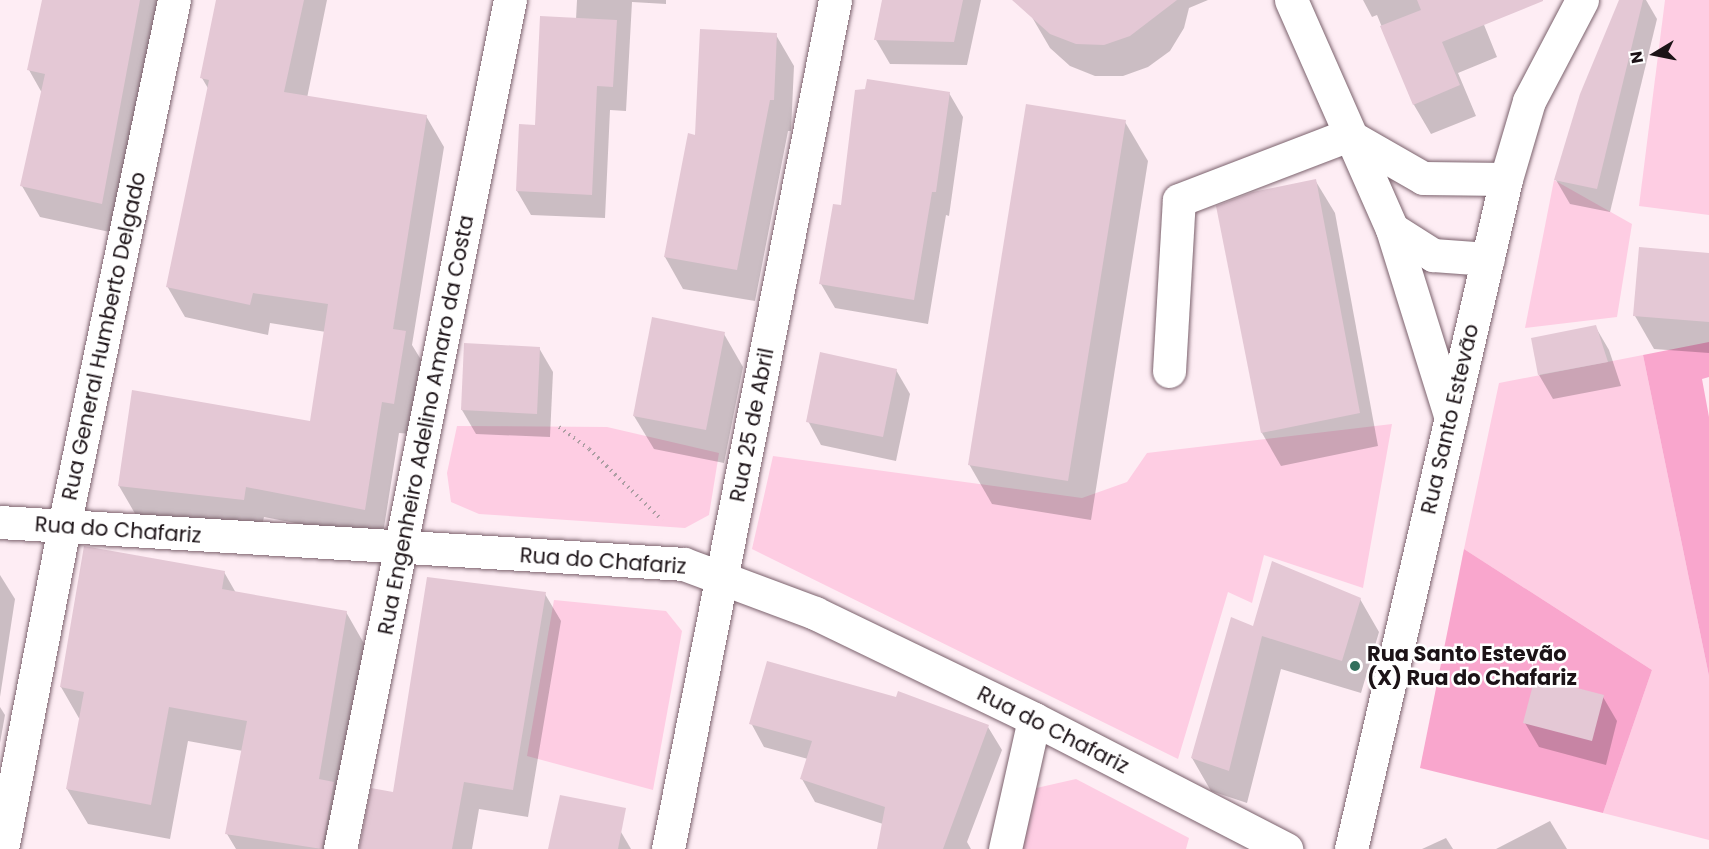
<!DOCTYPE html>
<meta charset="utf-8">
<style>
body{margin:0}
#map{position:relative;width:1709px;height:849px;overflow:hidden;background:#feedf4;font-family:Poppins,sans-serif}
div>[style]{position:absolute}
.green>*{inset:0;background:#fecde3}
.forest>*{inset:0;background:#f9a6cd}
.shadow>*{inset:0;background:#0003}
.building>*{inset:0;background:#e4c8d5}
.path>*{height:4px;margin-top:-2px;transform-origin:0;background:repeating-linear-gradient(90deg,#ac9ea3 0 1.5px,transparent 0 6px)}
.roads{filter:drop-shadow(0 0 2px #7b626d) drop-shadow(0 0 2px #7b626d)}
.minor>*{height:33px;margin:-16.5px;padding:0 16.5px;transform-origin:16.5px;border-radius:16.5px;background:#fff}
.tertiary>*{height:33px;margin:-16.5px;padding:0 16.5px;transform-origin:16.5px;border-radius:16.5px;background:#fff}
.dots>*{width:16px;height:16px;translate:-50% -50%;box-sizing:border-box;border:3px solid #fff;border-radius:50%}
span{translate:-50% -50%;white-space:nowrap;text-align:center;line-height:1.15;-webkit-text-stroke:5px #fff;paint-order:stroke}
.street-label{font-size:21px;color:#1c1317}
.poi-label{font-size:21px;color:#1c1317;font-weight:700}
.left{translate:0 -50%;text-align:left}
.north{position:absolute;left:1625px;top:24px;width:60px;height:60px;-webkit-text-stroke:4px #fff;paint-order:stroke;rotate:260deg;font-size:16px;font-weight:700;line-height:24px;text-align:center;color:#1c1317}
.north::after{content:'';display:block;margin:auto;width:21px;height:27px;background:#1c1317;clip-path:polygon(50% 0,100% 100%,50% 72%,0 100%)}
</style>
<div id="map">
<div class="green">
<i style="clip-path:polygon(1665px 0,1709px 0,1709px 215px,1639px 206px)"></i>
<i style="clip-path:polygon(1554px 180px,1632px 224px,1617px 317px,1525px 328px)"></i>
<i style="clip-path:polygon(1643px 355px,1709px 676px,1709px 840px,1603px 813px,1652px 670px,1464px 549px,1499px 383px)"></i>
<i style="clip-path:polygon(1392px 424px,1363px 588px,1264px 555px,1252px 603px,1228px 592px,1178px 759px,752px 549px,773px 456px,1082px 498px,1127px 482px,1147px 453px)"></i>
<i style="clip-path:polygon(457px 426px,607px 427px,719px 453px,709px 515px,685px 528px,479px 514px,451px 502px,447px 473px)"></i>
<i style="clip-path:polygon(554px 600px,666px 611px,682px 631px,653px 790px,527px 756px)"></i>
<i style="clip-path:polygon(1076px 779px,1189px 838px,1186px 849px,1022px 849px,1032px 789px)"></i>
</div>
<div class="forest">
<i style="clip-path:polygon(1709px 342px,1709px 377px,1702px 379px,1709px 417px,1709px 676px,1643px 355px)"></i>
<i style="clip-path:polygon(1464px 549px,1652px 670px,1603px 813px,1420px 768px)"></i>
</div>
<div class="shadow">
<i style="clip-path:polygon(44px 0,163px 0,119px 234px,40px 217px,22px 186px,42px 93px,29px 70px)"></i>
<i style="clip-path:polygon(218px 0,327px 0,307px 98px,426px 116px,444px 147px,412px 345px,423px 363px,412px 434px,399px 433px,382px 540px,264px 517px,261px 530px,137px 517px,119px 486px,312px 423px,326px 332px,270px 323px,268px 335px,185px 317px,167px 286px,209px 90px,202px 78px)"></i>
<i style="clip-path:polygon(577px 0,666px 0,666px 4px,632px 2px,626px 111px,610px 110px,605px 218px,531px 215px,517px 191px,576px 19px)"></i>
<i style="clip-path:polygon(884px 0,981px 0,967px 65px,890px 64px,876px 40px)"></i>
<i style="clip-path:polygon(1022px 0,1208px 0,1189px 8px,1184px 28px,1170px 51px,1148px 67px,1123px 76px,1095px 76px,1070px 66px,1050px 48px)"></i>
<i style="clip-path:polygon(1363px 0,1474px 0,1497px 57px,1458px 73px,1476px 116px,1431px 134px,1414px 105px,1377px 15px,1372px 17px)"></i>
<i style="clip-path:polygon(1621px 0,1646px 0,1657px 19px,1610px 212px,1570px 204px,1556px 180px)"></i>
<i style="clip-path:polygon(776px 35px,794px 66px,791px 131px,788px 131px,755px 301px,683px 289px,665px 257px)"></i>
<i style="clip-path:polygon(949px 93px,963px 117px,949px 216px,946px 215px,928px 324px,835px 308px,821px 284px,843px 207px)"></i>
<i style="clip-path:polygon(1125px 122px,1148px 161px,1091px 520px,992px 504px,969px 464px)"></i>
<i style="clip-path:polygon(1315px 180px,1335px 213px,1378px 446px,1281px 466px,1262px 433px)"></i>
<i style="clip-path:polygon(1709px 254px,1709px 353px,1654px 349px,1635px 316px)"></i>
<i style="clip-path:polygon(1595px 326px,1609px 350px,1621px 386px,1553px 399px,1539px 375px)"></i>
<i style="clip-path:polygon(724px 334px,743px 367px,724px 463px,654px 449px,634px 416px)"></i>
<i style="clip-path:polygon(539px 348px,553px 372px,550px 437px,476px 434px,462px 410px)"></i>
<i style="clip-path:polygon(896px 370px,910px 394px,896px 461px,821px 445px,808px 421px)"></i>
<i style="clip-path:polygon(224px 572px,236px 593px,346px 612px,366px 647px,348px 849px,236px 849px,227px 834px,243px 751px,188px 741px,170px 839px,88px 824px,67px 789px,80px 720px,61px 687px)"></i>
<i style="clip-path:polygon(0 575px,15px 599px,0 697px)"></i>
<i style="clip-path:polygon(545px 594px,561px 621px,528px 817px,479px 809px,472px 849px,360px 849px,394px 794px)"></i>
<i style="clip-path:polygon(1360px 599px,1379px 632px,1361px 693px,1281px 669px,1247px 803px,1211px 791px,1192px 758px,1254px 628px)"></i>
<i style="clip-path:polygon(1603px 697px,1617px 721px,1606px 765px,1539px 747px,1525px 723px)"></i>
<i style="clip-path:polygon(0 707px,5px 715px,0 743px)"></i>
<i style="clip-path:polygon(751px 723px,988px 727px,1002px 750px,967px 842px,971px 849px,878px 849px,883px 824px,815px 802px,802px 779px,808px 759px,764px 747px)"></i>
<i style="clip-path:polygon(1550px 821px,1567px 849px,1496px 849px)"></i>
<i style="clip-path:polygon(621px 832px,631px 849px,557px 849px)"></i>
<i style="clip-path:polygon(1446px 838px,1453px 849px,1422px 849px)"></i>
</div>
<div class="building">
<i style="clip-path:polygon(42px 0,140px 0,102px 204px,20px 186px,45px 74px,27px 70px)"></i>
<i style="clip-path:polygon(216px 0,304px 0,284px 92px,427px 115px,393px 329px,406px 331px,394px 404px,382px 402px,365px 510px,246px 487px,244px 500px,118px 486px,132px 390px,310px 421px,328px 304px,253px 293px,250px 305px,166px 287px,209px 80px,200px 78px)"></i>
<i style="clip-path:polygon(882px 0,963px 0,954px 42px,874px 40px)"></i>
<i style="clip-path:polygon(1012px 0,1177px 0,1130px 36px,1104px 45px,1076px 44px,1050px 34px)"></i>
<i style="clip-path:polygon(1417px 0,1543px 0,1543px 1px,1442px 42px,1460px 85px,1413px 105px,1380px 26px,1421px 10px)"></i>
<i style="clip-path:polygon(1619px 0,1643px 0,1597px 189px,1554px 180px,1580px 94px)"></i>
<i style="clip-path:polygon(540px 16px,617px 20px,613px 87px,597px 86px,592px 195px,516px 191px,519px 124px,535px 125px)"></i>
<i style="clip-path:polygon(700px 29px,777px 33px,774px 100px,770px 100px,737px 270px,664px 257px,688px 133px,695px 135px)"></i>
<i style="clip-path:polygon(867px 79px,950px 92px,936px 192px,932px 192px,914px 300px,819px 284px,833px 204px,841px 205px,855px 90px,865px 89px)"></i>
<i style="clip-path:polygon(1026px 104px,1126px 120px,1068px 481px,968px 465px)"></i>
<i style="clip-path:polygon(1316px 179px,1360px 413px,1261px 433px,1216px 206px,1253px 192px)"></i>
<i style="clip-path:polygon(1639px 247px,1709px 253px,1709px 322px,1633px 316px)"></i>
<i style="clip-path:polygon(652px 317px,725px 332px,706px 430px,633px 416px)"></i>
<i style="clip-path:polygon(1596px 325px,1608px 362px,1538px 375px,1531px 338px)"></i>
<i style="clip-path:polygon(464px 343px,540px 347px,537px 414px,461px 410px)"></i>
<i style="clip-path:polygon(820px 352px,897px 369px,883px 437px,806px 422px)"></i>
<i style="clip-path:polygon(84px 546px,225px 571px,222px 589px,347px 611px,319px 779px,334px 782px,322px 849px,225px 834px,247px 721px,169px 707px,151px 805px,66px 789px,84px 692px,60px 687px)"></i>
<i style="clip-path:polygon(1272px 561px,1361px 598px,1342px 661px,1262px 636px,1229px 771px,1191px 758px,1231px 617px,1253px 626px)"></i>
<i style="clip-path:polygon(427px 577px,546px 592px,513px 790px,464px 782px,452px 849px,359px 849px,371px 788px,393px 792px)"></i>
<i style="clip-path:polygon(767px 661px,896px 697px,898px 691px,989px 725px,943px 849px,877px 849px,885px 807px,800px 779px,812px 741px,749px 724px)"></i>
<i style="clip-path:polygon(1535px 677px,1604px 695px,1592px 741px,1523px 723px)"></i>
<i style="clip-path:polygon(560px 795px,626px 808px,618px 849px,548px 849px)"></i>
</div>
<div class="path">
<i style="left:559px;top:427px;width:37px;rotate:36deg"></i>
<i style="left:589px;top:449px;width:102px;rotate:44.2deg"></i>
</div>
<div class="roads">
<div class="minor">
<i style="left:1291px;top:0;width:250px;rotate:66.2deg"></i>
<i style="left:1392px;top:229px;width:198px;rotate:72.7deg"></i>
<i style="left:1348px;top:135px;width:86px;rotate:29.8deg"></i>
<i style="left:1423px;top:178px;width:83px;rotate:0.7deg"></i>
<i style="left:1392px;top:229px;width:49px;rotate:32.4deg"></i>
<i style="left:1433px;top:255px;width:55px;rotate:4.2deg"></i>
<i style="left:1169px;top:371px;width:171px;rotate:-86.7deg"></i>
<i style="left:1179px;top:200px;width:181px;rotate:-21deg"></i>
<i style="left:0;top:522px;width:685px;rotate:3.51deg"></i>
<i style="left:684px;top:564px;width:140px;rotate:20.5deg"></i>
<i style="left:815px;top:613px;width:243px;rotate:25.8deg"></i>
<i style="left:1034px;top:719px;width:284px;rotate:27.3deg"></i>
<i style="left:2px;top:849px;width:329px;rotate:-79.1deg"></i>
<i style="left:64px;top:526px;width:537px;rotate:-78.19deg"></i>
<i style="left:340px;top:849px;width:866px;rotate:-78.68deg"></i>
<i style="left:668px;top:849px;width:865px;rotate:-78.87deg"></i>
<i style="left:1005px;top:849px;width:133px;rotate:-77.4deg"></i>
</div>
<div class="tertiary">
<i style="left:1351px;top:849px;width:688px;rotate:-76.97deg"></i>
<i style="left:1506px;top:179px;width:81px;rotate:-73.6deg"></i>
<i style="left:1529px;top:101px;width:114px;rotate:-62.3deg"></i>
</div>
</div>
<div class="dots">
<i style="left:1355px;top:666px;background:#32705c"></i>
</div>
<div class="street-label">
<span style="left:104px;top:336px;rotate:-78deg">Rua General Humberto Delgado</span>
<span style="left:1450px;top:419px;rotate:-77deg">Rua Santo Estevão</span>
<span style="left:426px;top:425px;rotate:-79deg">Rua Engenheiro Adelino Amaro da Costa</span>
<span style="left:752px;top:425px;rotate:-79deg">Rua 25 de Abril</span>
<span style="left:118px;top:530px;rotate:4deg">Rua do Chafariz</span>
<span style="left:603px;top:561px;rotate:4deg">Rua do Chafariz</span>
<span style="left:1053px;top:730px;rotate:27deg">Rua do Chafariz</span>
</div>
<div class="poi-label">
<span class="left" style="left:1367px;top:666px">Rua Santo Estevão<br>(X) Rua do Chafariz</span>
</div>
<div class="north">N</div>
</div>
